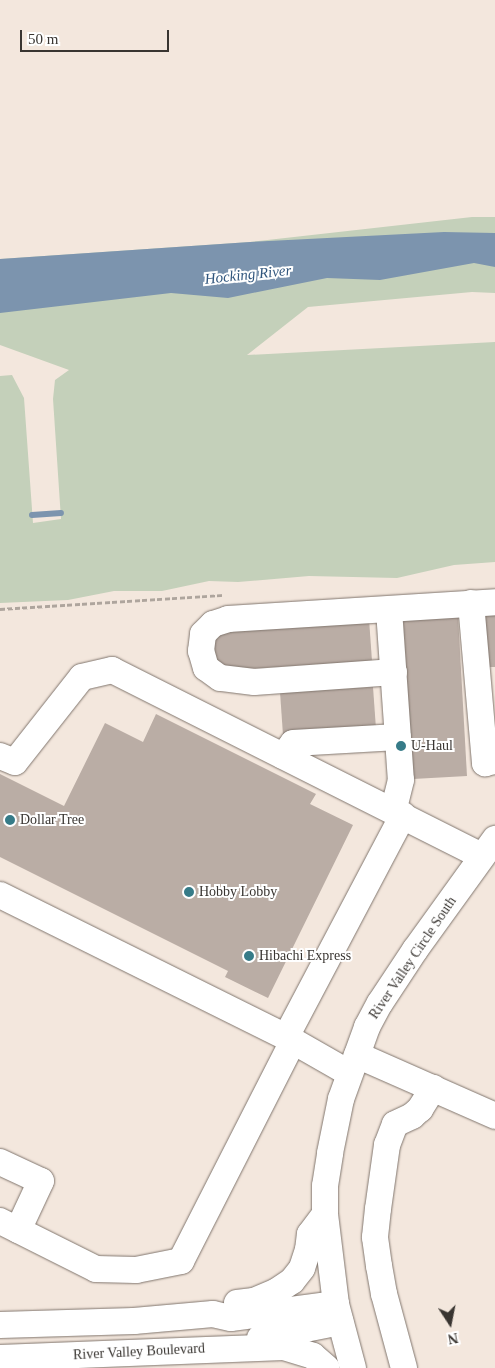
<!DOCTYPE html>
<style>
body{margin:0}
#map{position:relative;width:495px;height:1368px;overflow:hidden;background:#f3e7dd;font-family:Georgia,serif}
div>[style]{position:absolute}
.green>*{inset:0;background:#c4d0ba}
.water>*{inset:0;background:#7c94ae}
.stream>*{height:6px;margin:-3px;padding:0 3px;transform-origin:3px;border-radius:3px;background:#7c94ae}
.building>*{inset:0;background:#baada5}
.path>*{height:3px;margin-top:-1.5px;transform-origin:0;background:repeating-linear-gradient(90deg,#aea59d 0 5px,transparent 0 7.5px)}
.roads{filter:drop-shadow(0 0 1px #81766e) drop-shadow(0 0 1px #81766e)}
.minor>*{height:26px;margin:-13px;padding:0 13px;transform-origin:13px;border-radius:13px;background:#fff}
.dots>*{width:14px;height:14px;translate:-50% -50%;box-sizing:border-box;border:2px solid #fff;border-radius:50%}
span{translate:-50% -50%;white-space:nowrap;text-align:center;line-height:1.15;-webkit-text-stroke:4px #fff;paint-order:stroke}
.poi-label{font-size:14px;color:#393531}
.left{translate:0 -50%;text-align:left}
.street-label{font-size:14px;color:#393531}
.water-label{font-size:15px;color:#31567d;font-style:italic}
.north{position:absolute;left:425px;top:1298px;width:50px;height:50px;-webkit-text-stroke:4px #fff;paint-order:stroke;rotate:169deg;font-size:14px;font-weight:700;line-height:20px;text-align:center;color:#393531}
.north::after{content:'';display:block;margin:auto;width:18px;height:22px;background:#393531;clip-path:polygon(50% 0,100% 100%,50% 72%,0 100%)}
.scale{position:absolute;left:20px;top:30px;width:149px;height:22px;box-sizing:border-box;border:2px solid #393531;border-top:0;padding-left:6px;font-size:15px;line-height:18px;white-space:nowrap;color:#393531;-webkit-text-stroke:4px #fff;paint-order:stroke}
</style>
<div id="map">
<div class="green">
<i style="clip-path:polygon(472px 217px,495px 217px,495px 293px,472px 292px,308px 307px,247px 355px,495px 342px,495px 562px,454px 565px,397px 578px,309px 576px,238px 582px,209px 581px,162px 591px,114px 591px,68px 600px,0 603px,0 376px,12px 375px,24px 398px,33px 523px,61px 519px,53px 399px,55px 380px,69px 370px,0 345px,0 259px,250px 242px)"></i>
</div>
<div class="water">
<i style="clip-path:polygon(444px 232px,495px 233px,495px 267px,474px 263px,380px 280px,327px 278px,228px 298px,171px 293px,0 313px,0 259px,250px 242px)"></i>
</div>
<div class="stream">
<i style="left:32px;top:515px;width:29px;rotate:-4deg"></i>
</div>
<div class="building">
<i style="clip-path:polygon(484px 613px,495px 613px,495px 667px,487px 667px)"></i>
<i style="clip-path:polygon(458px 616px,467px 776px,413px 779px,403px 619px)"></i>
<i style="clip-path:polygon(369px 619px,372px 661px,215px 671px,213px 629px)"></i>
<i style="clip-path:polygon(373px 687px,376px 729px,283px 735px,280px 692px)"></i>
<i style="clip-path:polygon(156px 714px,316px 794px,310px 804px,353px 825px,268px 998px,225px 977px,228px 971px,0 857px,0 774px,64px 806px,105px 723px,143px 742px)"></i>
</div>
<div class="path">
<i style="left:0;top:609px;width:225px;rotate:-3.6deg"></i>
</div>
<div class="roads">
<div class="minor">
<i style="left:471px;top:603px;width:161px;rotate:85deg"></i>
<i style="left:485px;top:763px;width:10px;rotate:-11deg"></i>
<i style="left:389px;top:610px;width:170px;rotate:86deg"></i>
<i style="left:401px;top:780px;width:32px;rotate:104deg"></i>
<i style="left:394px;top:672px;width:140px;rotate:175.9deg"></i>
<i style="left:254px;top:682px;width:34px;rotate:-173deg"></i>
<i style="left:220px;top:678px;width:17px;rotate:-144deg"></i>
<i style="left:206px;top:668px;width:18px;rotate:-106deg"></i>
<i style="left:201px;top:651px;width:17px;rotate:-83deg"></i>
<i style="left:203px;top:634px;width:14px;rotate:-45deg"></i>
<i style="left:213px;top:624px;width:16px;rotate:-18deg"></i>
<i style="left:228px;top:619px;width:268px;rotate:-3.6deg"></i>
<i style="left:0;top:756px;width:16px;rotate:22deg"></i>
<i style="left:15px;top:762px;width:108px;rotate:-51.8deg"></i>
<i style="left:82px;top:677px;width:31px;rotate:-13deg"></i>
<i style="left:112px;top:670px;width:414px;rotate:26.7deg"></i>
<i style="left:283px;top:756px;width:16px;rotate:-52deg"></i>
<i style="left:293px;top:743px;width:105px;rotate:-3.3deg"></i>
<i style="left:0;top:895px;width:319px;rotate:26.4deg"></i>
<i style="left:286px;top:1037px;width:251px;rotate:-62.2deg"></i>
<i style="left:286px;top:1037px;width:73px;rotate:29.7deg"></i>
<i style="left:357px;top:1055px;width:151px;rotate:23.8deg"></i>
<i style="left:0;top:1162px;width:45px;rotate:24.9deg"></i>
<i style="left:41px;top:1181px;width:54px;rotate:115.1deg"></i>
<i style="left:0;top:1221px;width:107px;rotate:26.6deg"></i>
<i style="left:96px;top:1269px;width:40px;rotate:1.4deg"></i>
<i style="left:136px;top:1270px;width:46px;rotate:-11.3deg"></i>
<i style="left:181px;top:1261px;width:247px;rotate:-63deg"></i>
<i style="left:237px;top:1303px;width:17px;rotate:-7deg"></i>
<i style="left:254px;top:1301px;width:25px;rotate:-23deg"></i>
<i style="left:277px;top:1291px;width:18px;rotate:-34deg"></i>
<i style="left:292px;top:1281px;width:16px;rotate:-52deg"></i>
<i style="left:302px;top:1268px;width:19px;rotate:-72deg"></i>
<i style="left:308px;top:1250px;width:16px;rotate:-83deg"></i>
<i style="left:310px;top:1234px;width:25px;rotate:-53deg"></i>
<i style="left:0;top:1325px;width:134px;rotate:-1.7deg"></i>
<i style="left:134px;top:1321px;width:79px;rotate:-5.1deg"></i>
<i style="left:213px;top:1314px;width:18px;rotate:13deg"></i>
<i style="left:231px;top:1318px;width:106px;rotate:-7.6deg"></i>
<i style="left:260px;top:1338px;width:82px;rotate:-11.3deg"></i>
<i style="left:0;top:1358px;width:284px;rotate:-2.2deg"></i>
<i style="left:284px;top:1347px;width:30px;rotate:17deg"></i>
<i style="left:313px;top:1356px;width:18px;rotate:41deg"></i>
<i style="left:353px;top:1368px;width:66px;rotate:-104.9deg"></i>
<i style="left:336px;top:1304px;width:91px;rotate:-97deg"></i>
<i style="left:325px;top:1214px;width:28px;rotate:-90deg"></i>
<i style="left:325px;top:1186px;width:33px;rotate:-81deg"></i>
<i style="left:330px;top:1153px;width:55px;rotate:-78.5deg"></i>
<i style="left:341px;top:1099px;width:77px;rotate:-70.1deg"></i>
<i style="left:367px;top:1027px;width:27px;rotate:-62deg"></i>
<i style="left:380px;top:1003px;width:64px;rotate:-56.6deg"></i>
<i style="left:415px;top:950px;width:137px;rotate:-54.2deg"></i>
<i style="left:404px;top:1368px;width:77px;rotate:-105.1deg"></i>
<i style="left:384px;top:1294px;width:28px;rotate:-100deg"></i>
<i style="left:379px;top:1266px;width:29px;rotate:-98deg"></i>
<i style="left:375px;top:1237px;width:28px;rotate:-84deg"></i>
<i style="left:378px;top:1209px;width:65px;rotate:-82deg"></i>
<i style="left:387px;top:1145px;width:22px;rotate:-69deg"></i>
<i style="left:395px;top:1124px;width:19px;rotate:-25deg"></i>
<i style="left:412px;top:1116px;width:11px;rotate:-41deg"></i>
<i style="left:420px;top:1109px;width:25px;rotate:-58deg"></i>
</div>
</div>
<div class="dots">
<i style="left:401px;top:746px;background:#367b88"></i>
<i style="left:10px;top:820px;background:#367b88"></i>
<i style="left:189px;top:892px;background:#367b88"></i>
<i style="left:249px;top:956px;background:#367b88"></i>
</div>
<div class="poi-label">
<span class="left" style="left:411px;top:746px">U-Haul</span>
<span class="left" style="left:20px;top:820px">Dollar Tree</span>
<span class="left" style="left:199px;top:892px">Hobby Lobby</span>
<span class="left" style="left:259px;top:956px">Hibachi Express</span>
</div>
<div class="street-label">
<span style="left:413px;top:958px;rotate:-56deg">River Valley Circle South</span>
<span style="left:139px;top:1352px;rotate:-3deg">River Valley Boulevard</span>
</div>
<div class="water-label">
<span style="left:248px;top:275px;rotate:-6deg">Hocking River</span>
</div>
<div class="north">N</div>
<div class="scale">50 m</div>
</div>
